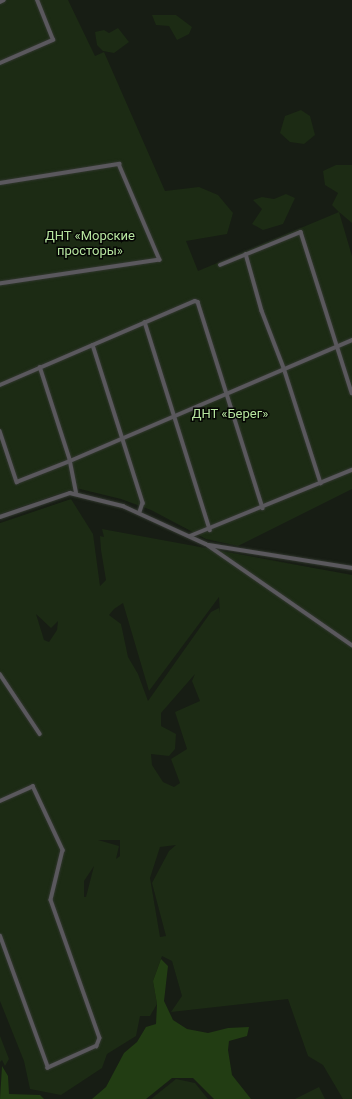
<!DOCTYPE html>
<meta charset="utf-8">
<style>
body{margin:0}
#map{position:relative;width:352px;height:1099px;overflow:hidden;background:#171d14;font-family:Roboto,sans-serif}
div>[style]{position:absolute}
.green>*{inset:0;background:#1c2b14}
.water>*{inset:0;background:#223d13}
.roads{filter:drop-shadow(0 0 1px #31372e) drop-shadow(0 0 1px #31372e)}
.street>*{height:3.5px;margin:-1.75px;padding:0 1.75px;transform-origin:1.75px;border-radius:1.75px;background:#5a585d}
span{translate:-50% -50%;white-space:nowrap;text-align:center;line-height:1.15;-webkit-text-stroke:3px #050604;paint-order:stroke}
.park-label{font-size:13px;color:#b6e49f}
</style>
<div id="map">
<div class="green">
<i style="clip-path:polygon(0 0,68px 0,95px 56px,104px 52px,165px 191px,199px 187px,218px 195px,233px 213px,227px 234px,186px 241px,198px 271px,339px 212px,332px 205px,338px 193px,325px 185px,323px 171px,336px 165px,352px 165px,352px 223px,339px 212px,352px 256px,352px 489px,238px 546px,206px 539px,151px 510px,121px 499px,76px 488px,0 514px)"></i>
<i style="clip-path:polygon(152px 15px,176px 15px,192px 27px,189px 34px,177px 40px,169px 26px,156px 25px)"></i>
<i style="clip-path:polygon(118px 28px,129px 42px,114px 53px,103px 51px,97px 45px,95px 32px,104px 30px,109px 33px)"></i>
<i style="clip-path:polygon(301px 110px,310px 116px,315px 135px,304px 144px,290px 142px,280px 133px,285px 116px)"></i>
<i style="clip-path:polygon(286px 194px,295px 198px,283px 224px,263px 230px,252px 224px,262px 209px,253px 200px,262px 197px,274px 199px)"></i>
<i style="clip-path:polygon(evenodd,71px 499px,93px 534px,100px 586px,106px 580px,101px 550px,100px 536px,104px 537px,102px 529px,352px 575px,352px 1099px,343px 1099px,323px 1065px,308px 1056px,288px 999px,171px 1012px,182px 996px,172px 961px,162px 956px,153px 981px,157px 1004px,150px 1016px,140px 1016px,136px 1036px,107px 1054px,102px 1068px,61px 1095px,30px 1089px,24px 1061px,0 1001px,0 523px,71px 499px,219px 597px,220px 613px,219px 608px,211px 612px,148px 701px,138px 674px,128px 657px,121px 624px,109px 615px,114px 609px,123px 603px,149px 691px,219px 597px,71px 499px,36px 614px,51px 628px,58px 621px,57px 630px,49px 642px,44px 640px,36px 614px,71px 499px,195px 674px,192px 681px,200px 701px,175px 712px,187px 749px,171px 759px,180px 783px,174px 787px,163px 782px,152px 765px,151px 754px,169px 756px,175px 749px,176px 734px,161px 726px,161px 713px,195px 674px,71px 499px,98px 840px,120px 840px,120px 856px,116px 859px,119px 846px,98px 840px,71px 499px,176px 845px,169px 851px,152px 883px,166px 936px,160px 937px,150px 878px,160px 847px,176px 845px,71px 499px,94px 866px,86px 897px,84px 897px,84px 881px,94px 866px)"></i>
<i style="clip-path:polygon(0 1036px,9px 1059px,5px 1066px,2px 1060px,0 1062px)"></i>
<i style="clip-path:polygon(176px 1079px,195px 1083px,208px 1099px,151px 1099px)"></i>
<i style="clip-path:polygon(319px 1087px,325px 1099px,295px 1099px)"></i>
</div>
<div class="water">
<i style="clip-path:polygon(161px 959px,168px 966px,164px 1001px,173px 1020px,187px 1029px,208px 1033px,228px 1028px,249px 1027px,247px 1036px,229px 1041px,228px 1050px,232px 1075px,251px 1099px,214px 1099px,193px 1078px,172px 1078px,146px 1099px,92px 1099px,106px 1087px,124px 1053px,137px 1042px,146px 1027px,156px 1024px,157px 1004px,153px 981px)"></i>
<i style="clip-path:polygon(2px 1066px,8px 1076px,9px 1094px,40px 1095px,44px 1099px,0 1099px)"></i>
</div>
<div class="roads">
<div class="street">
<i style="left:0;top:2px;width:4px;rotate:-27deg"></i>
<i style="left:0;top:63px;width:58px;rotate:-23.5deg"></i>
<i style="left:53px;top:40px;width:43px;rotate:-111.8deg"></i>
<i style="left:0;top:183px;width:121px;rotate:-9.1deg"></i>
<i style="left:119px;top:164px;width:104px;rotate:66.9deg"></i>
<i style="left:160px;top:260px;width:162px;rotate:171.5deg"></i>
<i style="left:246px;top:254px;width:59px;rotate:74.3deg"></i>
<i style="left:262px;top:311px;width:61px;rotate:68.9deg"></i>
<i style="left:284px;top:368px;width:121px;rotate:72.2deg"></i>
<i style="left:220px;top:265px;width:87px;rotate:-22.2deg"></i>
<i style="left:301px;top:232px;width:169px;rotate:72.4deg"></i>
<i style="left:145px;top:322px;width:218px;rotate:72.6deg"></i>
<i style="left:93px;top:345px;width:166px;rotate:72.4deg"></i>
<i style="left:143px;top:503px;width:9px;rotate:108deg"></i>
<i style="left:0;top:385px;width:212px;rotate:-23.3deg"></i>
<i style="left:195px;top:301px;width:3px;rotate:18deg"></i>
<i style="left:198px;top:302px;width:216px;rotate:72.5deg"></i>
<i style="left:0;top:431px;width:54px;rotate:71.6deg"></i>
<i style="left:17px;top:482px;width:57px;rotate:-21.6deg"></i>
<i style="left:70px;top:461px;width:98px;rotate:-107.9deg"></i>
<i style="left:76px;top:493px;width:33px;rotate:-101deg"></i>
<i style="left:70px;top:461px;width:307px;rotate:-23.2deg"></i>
<i style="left:0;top:517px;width:74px;rotate:-18.9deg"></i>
<i style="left:70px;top:493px;width:55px;rotate:13.8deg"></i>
<i style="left:123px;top:506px;width:91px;rotate:24.6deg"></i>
<i style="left:206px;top:544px;width:178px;rotate:34.7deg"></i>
<i style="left:190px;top:536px;width:175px;rotate:-22.2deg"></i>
<i style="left:209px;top:545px;width:145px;rotate:9.1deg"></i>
<i style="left:0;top:674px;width:72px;rotate:56.3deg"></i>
<i style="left:0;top:801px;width:36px;rotate:-24deg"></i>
<i style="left:33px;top:786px;width:71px;rotate:64.9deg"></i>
<i style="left:63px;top:850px;width:51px;rotate:103.5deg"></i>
<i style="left:51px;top:900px;width:146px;rotate:70.5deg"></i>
<i style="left:100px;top:1038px;width:9px;rotate:111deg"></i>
<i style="left:97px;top:1046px;width:54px;rotate:155.8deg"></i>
<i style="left:48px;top:1068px;width:140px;rotate:-110deg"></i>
</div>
</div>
<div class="park-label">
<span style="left:90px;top:244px">ДНТ «Морские<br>просторы»</span>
<span style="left:230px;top:414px">ДНТ «Берег»</span>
</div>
</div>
